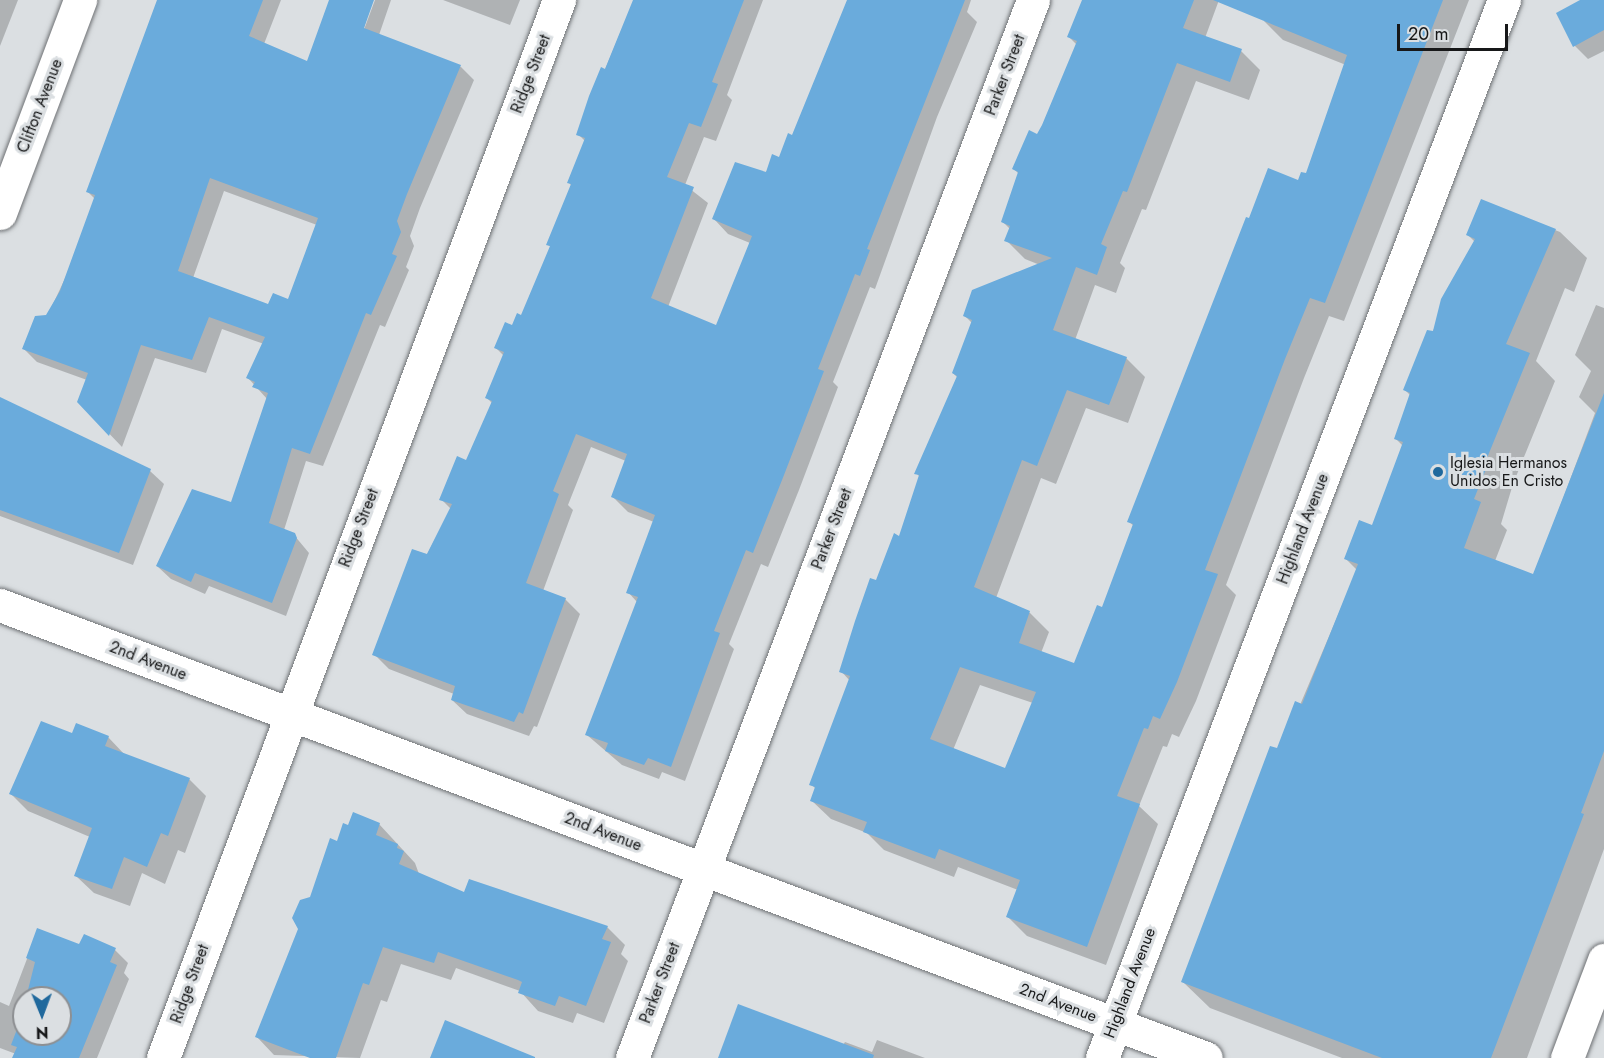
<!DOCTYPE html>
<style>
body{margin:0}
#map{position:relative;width:1604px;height:1058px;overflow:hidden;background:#dbdfe2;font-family:Jost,sans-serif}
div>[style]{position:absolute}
.shadow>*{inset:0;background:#0003}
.building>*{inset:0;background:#6aabdc}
.roads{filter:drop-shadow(0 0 2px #6e7174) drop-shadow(0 0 2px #6e7174)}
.minor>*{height:33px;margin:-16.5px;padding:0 16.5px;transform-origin:16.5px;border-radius:16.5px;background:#fff}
.dots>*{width:16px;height:16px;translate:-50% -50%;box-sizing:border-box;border:3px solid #dbdfe2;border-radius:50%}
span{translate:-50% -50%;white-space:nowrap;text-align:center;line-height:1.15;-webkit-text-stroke:6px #dbdfe2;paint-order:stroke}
.street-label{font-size:16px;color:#171819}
.poi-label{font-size:16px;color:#171819}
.left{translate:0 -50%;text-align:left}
.north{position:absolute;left:12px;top:986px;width:60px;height:60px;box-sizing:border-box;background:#dbdfe2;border:2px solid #8d8f92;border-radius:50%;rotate:179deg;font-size:16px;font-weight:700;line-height:24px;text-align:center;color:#171819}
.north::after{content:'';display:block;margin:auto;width:21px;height:27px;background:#20699d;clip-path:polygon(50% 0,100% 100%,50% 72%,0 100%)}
.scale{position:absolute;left:1397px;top:24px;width:111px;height:27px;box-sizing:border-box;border:3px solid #171819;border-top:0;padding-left:8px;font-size:18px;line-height:21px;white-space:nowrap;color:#171819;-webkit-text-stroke:4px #dbdfe2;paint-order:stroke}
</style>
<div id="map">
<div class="shadow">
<i style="clip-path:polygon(0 0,18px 0,0 46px)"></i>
<i style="clip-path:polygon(evenodd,162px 0,281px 0,264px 44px,307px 63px,330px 0,372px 0,362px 35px,375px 0,391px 0,379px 35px,461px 67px,474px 80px,420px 208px,410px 236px,414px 246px,406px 267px,409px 270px,385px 327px,380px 325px,323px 466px,306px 461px,284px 530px,294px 535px,309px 553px,286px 616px,209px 586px,205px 594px,171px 579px,157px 566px,232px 504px,268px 400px,248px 378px,264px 344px,222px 329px,206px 373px,155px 358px,122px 447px,79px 402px,87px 380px,37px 362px,24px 349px,47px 317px,74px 259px,95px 199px,88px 192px,162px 0,224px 191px,317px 225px,288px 301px,269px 306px,193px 278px,224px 191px)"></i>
<i style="clip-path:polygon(443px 0,520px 0,510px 25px)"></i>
<i style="clip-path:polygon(634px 0,763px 0,727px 95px,732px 100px,716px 141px,704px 137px,685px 185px,708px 203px,668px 307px,717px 327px,750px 243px,728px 234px,714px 219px,780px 159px,793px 137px,848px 0,971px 0,967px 12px,977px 22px,937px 117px,875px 289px,870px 287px,833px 382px,838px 387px,799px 490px,768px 567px,761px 564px,729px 644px,734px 649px,685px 781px,662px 772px,659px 779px,622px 765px,587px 735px,637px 602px,628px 592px,654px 522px,628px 512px,613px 497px,626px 461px,591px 447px,568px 505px,573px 510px,543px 591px,565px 599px,580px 614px,537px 727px,534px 726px,529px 736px,467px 714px,452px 700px,454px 694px,389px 669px,374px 654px,451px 509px,441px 499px,467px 462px,492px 403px,487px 398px,504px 356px,496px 348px,522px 317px,551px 247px,548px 245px,572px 186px,568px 182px,585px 141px,578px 134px)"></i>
<i style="clip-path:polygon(evenodd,1083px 0,1219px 0,1205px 38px,1241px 51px,1260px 70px,1249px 100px,1196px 81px,1146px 210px,1142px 209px,1120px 263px,1125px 268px,1116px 293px,1095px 285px,1075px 340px,1126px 358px,1145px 377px,1128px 423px,1086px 408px,1056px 484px,1041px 478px,996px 598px,1030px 613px,1049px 632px,1041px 653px,1074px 665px,1103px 609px,1134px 526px,1129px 522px,1250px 220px,1306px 175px,1346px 65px,1283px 40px,1264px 21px,1271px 0,1469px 0,1344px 321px,1329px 316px,1304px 378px,1226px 585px,1236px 595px,1196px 701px,1179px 737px,1172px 734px,1167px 747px,1163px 746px,1139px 806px,1158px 824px,1106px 965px,1027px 936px,1008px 917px,1018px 890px,958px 867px,954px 877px,884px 850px,867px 833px,831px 819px,811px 800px,816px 789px,811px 784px,850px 681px,841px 671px,877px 582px,900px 539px,920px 477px,916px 473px,958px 378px,953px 373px,972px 323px,965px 316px,1040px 265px,1025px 259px,1006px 240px,1010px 229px,1003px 222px,1019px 174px,1014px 169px,1038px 136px,1077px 45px,1069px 37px,1083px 0,980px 685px,1033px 703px,1005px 770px,953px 750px,980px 685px)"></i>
<i style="clip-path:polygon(1584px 0,1604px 0,1604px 51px,1588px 59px,1575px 46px)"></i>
<i style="clip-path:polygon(1482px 201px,1560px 232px,1587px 258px,1574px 292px,1565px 288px,1536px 361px,1555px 381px,1513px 484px,1501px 524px,1507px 530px,1495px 561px,1534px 576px,1595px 413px,1579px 397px,1591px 371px,1575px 355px,1596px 305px,1604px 308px,1604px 849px,1527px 1058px,1342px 1058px,1210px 1008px,1183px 982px,1357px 570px,1346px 559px,1373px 527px,1403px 446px,1395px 438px,1411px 396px,1405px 390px,1475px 242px,1468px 235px)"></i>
<i style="clip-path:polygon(0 412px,150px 471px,164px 484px,133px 565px,0 516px)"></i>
<i style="clip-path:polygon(73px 735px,108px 737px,126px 756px,189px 779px,206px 796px,185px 853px,178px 850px,165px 884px,142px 873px,130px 906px,94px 893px,76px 876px,90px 837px,28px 811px,11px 794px)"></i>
<i style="clip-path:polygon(379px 824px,415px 863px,419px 874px,465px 894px,607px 927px,625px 945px,621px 954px,628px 961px,604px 1023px,577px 1013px,573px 1023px,538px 1011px,520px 991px,456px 968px,451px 980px,401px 964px,387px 1002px,381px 1000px,360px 1058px,274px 1055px,257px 1037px,311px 898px,338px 843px)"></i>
<i style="clip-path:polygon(evenodd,38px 930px,80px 946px,115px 950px,128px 963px,124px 973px,129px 979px,97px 1058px,14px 1058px,16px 1054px,0 1048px,0 1002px,9px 1006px,38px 930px,24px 998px,60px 998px,60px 1034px,24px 1034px,24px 998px)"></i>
<i style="clip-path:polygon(877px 1040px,925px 1058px,719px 1058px,843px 1045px,845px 1042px,872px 1052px)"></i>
</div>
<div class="building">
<i style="clip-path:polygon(evenodd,157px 0,263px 0,249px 36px,307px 61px,329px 0,374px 0,364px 28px,461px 65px,407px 194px,397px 221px,401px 232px,392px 254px,397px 256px,371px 315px,366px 313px,310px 454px,292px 448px,269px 523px,295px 533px,297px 538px,272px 603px,195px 573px,191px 582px,156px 566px,192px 489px,231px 502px,268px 393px,252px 387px,255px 382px,246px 378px,265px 337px,209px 317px,192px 360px,141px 345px,109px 436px,77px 402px,88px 373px,22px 349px,35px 316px,46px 315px,60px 291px,95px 195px,86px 192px,157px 0,210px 178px,318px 218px,288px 299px,273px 293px,268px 304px,178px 271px,210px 178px)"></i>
<i style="clip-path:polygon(633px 0,744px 0,712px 82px,718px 84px,701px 127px,689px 123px,667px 177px,694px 187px,651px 298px,716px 325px,752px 236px,712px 219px,735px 162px,766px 172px,772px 154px,779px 157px,788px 133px,792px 135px,847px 0,965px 0,867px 249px,870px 250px,860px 276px,855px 274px,818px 369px,824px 371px,784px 475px,753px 553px,746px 550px,714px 631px,720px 633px,671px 767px,648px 758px,644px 765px,605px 751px,608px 743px,585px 735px,638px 597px,626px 593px,655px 515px,611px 497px,627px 454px,576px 434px,553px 491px,559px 494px,526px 583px,566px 598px,523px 714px,519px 712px,514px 722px,451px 700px,455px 686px,372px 655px,412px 549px,427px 554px,452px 504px,439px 500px,457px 456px,466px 460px,492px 401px,485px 398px,504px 352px,494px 348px,505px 322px,512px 325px,517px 313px,521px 315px,550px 246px,546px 245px,571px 184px,567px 183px,585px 138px,576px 135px,589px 96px,601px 67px,605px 69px)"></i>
<i style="clip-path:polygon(evenodd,1082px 0,1194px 0,1183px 28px,1242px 49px,1230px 82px,1177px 63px,1127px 192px,1123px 191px,1101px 244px,1107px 247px,1097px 275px,1076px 267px,1053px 330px,1127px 357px,1120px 377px,1109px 405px,1067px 390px,1037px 466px,1022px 460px,974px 587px,1030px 611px,1019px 643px,1074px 663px,1097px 605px,1102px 607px,1133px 524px,1127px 522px,1246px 217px,1249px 218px,1268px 168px,1298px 180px,1301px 172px,1306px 173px,1347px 55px,1213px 0,1443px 0,1325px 303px,1310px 298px,1285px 359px,1205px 570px,1218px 574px,1177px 682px,1160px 719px,1153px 716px,1148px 729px,1144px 728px,1117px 796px,1140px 804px,1087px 947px,1006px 917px,1020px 880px,939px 849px,935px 859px,863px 832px,867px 822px,810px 801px,815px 787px,809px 785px,850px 676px,839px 672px,855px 621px,870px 578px,876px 580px,894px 533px,899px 536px,919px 475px,914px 474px,957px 376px,952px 373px,972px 320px,963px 316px,972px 290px,1052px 258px,1004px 241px,1010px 226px,1001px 222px,1018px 172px,1012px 169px,1029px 130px,1037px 134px,1042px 125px,1077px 41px,1067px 37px,1082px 0,960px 667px,1036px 692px,1005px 768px,930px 739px,960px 667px)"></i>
<i style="clip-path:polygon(1580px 0,1604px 0,1604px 30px,1573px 47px,1556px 13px)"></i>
<i style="clip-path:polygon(1481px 199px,1556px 229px,1506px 344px,1530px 353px,1487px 458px,1490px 459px,1474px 499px,1481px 502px,1464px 548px,1533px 574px,1604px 393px,1604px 751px,1581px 813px,1584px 814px,1491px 1058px,1382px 1058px,1181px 982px,1270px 746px,1277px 748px,1295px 701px,1302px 704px,1358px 564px,1344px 559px,1359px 520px,1372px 525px,1403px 442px,1394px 439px,1410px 393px,1403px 390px,1427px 330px,1433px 331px,1441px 299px,1475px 239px,1466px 235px)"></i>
<i style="clip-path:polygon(0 397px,151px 469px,119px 553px,0 510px)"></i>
<i style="clip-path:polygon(41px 721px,72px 733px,76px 723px,109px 736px,105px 746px,190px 778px,168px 836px,161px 833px,147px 867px,124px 857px,112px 889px,74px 876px,92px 828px,9px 794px)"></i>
<i style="clip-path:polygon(353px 812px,380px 823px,376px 835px,398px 844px,397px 848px,404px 851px,399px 864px,464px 892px,469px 879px,608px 926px,602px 939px,611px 942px,586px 1006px,559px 996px,555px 1006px,518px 993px,522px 982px,518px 980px,438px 952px,434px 963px,383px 947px,369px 985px,363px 983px,336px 1058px,310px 1058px,255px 1037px,298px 929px,292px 918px,300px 900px,310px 897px,330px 838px,337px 841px,343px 823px,348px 825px)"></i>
<i style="clip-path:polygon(37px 928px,79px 944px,84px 934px,116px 948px,110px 962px,117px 965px,79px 1058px,12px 1058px,17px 1047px,11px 1045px,24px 1011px,24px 1034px,60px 1034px,60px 998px,29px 998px,27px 994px,35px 962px,26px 958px)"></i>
<i style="clip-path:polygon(738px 1004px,874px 1055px,873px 1058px,718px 1058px)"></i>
<i style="clip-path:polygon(445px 1020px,535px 1057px,535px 1058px,430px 1058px)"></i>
</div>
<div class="roads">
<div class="minor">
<i style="left:0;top:213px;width:228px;rotate:-69.4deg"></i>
<i style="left:0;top:605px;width:1288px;rotate:20.59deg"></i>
<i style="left:163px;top:1058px;width:1130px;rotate:-69.48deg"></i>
<i style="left:632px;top:1058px;width:1131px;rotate:-69.24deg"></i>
<i style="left:1102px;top:1058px;width:1132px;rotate:-69.2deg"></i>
<i style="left:1567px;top:1058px;width:105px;rotate:-69.3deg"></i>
</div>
</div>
<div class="dots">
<i style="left:1438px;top:472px;background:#20699d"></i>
</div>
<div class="street-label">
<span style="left:531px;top:74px;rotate:-69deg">Ridge Street</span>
<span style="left:1005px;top:75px;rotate:-69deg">Parker Street</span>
<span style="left:40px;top:106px;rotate:-69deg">Clifton Avenue</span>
<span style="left:359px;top:528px;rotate:-69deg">Ridge Street</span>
<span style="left:832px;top:529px;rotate:-69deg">Parker Street</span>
<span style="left:1303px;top:529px;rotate:-69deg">Highland Avenue</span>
<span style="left:148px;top:661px;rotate:21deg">2nd Avenue</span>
<span style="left:603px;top:832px;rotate:21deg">2nd Avenue</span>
<span style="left:660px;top:983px;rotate:-69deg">Parker Street</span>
<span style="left:1130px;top:983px;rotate:-69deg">Highland Avenue</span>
<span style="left:190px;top:984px;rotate:-70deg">Ridge Street</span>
<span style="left:1058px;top:1003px;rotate:21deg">2nd Avenue</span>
</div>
<div class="poi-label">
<span class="left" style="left:1450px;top:472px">Iglesia Hermanos<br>Unidos En Cristo</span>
</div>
<div class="north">N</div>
<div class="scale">20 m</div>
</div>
